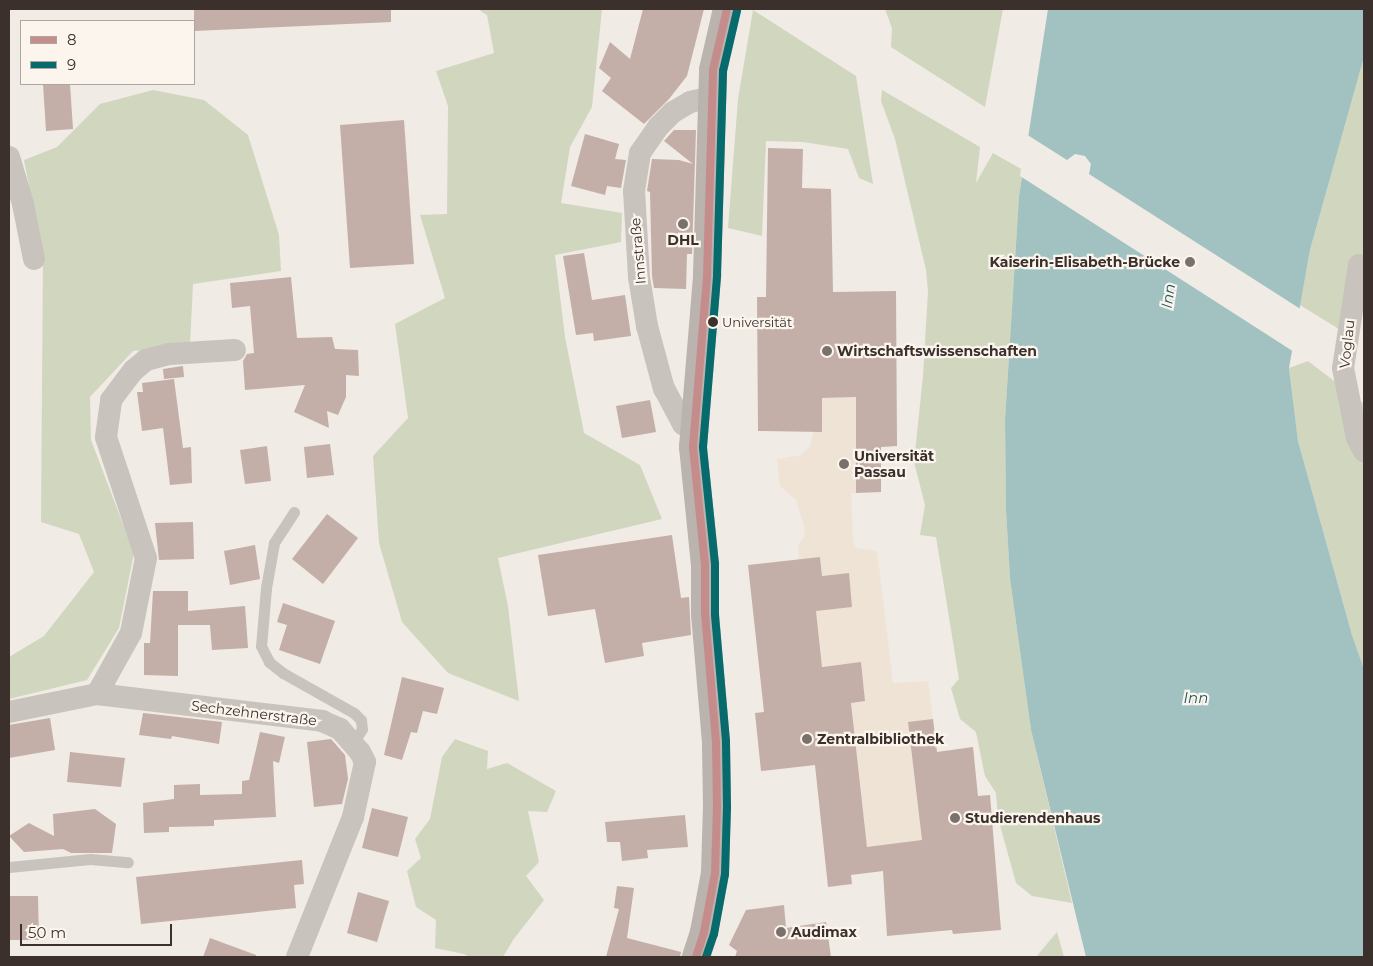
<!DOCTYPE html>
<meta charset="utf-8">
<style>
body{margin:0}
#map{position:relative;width:1373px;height:966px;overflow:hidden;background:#f0ebe5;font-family:Montserrat,sans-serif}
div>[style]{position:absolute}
.green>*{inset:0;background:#d1d6bf}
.plaza>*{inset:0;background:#eee3d5}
.water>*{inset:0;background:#a1c2c1}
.pier>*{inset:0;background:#f0ebe5}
.building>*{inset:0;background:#c3afa7}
.lane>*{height:11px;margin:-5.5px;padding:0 5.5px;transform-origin:5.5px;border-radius:5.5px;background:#c9c3be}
.street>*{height:22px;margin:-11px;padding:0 11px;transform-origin:11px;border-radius:11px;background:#c9c3be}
.secondary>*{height:28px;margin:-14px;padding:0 14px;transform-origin:14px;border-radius:14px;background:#bab3ae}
.bus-1>*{height:8px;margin:-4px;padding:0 4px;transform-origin:4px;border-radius:4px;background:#c58c8c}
.bus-2>*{height:8px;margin:-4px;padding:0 4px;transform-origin:4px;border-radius:4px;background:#076a6c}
.dots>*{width:14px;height:14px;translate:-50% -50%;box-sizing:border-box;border:2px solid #fbf5ee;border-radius:50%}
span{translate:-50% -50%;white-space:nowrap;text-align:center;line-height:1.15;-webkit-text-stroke:4.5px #fbf5ee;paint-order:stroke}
.bus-label{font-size:13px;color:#3b302b}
.left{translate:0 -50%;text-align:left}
.poi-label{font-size:14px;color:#3b302b;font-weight:700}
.right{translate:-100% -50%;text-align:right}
.street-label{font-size:14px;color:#3b302b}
.water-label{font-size:15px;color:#1f5a5e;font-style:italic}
.frame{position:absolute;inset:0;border:10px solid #3b302b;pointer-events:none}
.legend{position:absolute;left:20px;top:20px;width:175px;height:65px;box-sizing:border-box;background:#fbf5ee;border:1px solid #aea6a0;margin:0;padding:6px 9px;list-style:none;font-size:15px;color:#3b302b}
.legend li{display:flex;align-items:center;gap:10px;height:25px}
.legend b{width:25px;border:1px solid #aea6a0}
.scale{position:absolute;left:20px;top:924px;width:152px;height:22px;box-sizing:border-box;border:2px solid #3b302b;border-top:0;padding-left:6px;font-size:15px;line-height:18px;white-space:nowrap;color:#3b302b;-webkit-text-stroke:4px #fbf5ee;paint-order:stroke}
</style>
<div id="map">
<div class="green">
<i style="clip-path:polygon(478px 9px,602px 9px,592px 107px,570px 147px,561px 203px,622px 213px,621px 242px,555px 255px,565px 337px,584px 433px,640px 465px,662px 519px,498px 558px,508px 606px,519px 701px,448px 673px,402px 622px,379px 543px,373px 456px,408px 418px,395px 324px,445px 298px,420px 215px,447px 214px,448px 106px,436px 71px,494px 53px,487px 15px)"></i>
<i style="clip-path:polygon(885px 9px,1003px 9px,985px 107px,891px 47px,892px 28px)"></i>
<i style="clip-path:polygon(753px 10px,856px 76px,873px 184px,859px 178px,848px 149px,803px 142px,766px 141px,762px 236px,728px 228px,738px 99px)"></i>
<i style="clip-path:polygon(1364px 57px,1364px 297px,1342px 331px,1300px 305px,1310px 250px)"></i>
<i style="clip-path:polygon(153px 90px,204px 100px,248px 135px,279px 235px,281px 271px,193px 284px,190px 345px,133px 351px,90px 397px,91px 440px,134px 553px,119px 628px,87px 680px,9px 699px,9px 657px,44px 636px,94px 572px,79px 534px,41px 522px,43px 259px,24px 160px,57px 147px,100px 104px)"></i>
<i style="clip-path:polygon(882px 90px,980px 147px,976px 183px,993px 153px,1023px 170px,1019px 196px,1005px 420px,1006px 510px,1010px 579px,1031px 730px,1072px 903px,1032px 896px,1016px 883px,998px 818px,996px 793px,985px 776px,976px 732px,960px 719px,951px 688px,959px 679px,936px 537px,920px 535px,925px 505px,914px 462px,923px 376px,928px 291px,926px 270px,895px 139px,881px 101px)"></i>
<i style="clip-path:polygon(1308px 361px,1364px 404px,1364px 669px,1352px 635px,1298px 441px,1289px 368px)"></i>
<i style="clip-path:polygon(455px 739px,488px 751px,487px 769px,507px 763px,556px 791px,547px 812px,528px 811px,539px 862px,526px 876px,544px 900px,513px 940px,503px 957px,469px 957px,464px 954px,435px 948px,436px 920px,416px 907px,407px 871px,421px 858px,415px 839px,430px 819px,442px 757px)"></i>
<i style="clip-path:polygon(1057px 932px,1064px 957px,1036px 957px)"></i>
</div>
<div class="plaza">
<i style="clip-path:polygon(856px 397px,856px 493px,851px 493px,853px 541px,856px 548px,877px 551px,893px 683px,928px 681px,933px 719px,908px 722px,922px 841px,867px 847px,851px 702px,865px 700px,861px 663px,822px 666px,816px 611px,848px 573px,822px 576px,820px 557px,799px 560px,798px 546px,805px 535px,804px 526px,796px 500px,780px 486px,777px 459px,801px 455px,810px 446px,822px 398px)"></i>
</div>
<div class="water">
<i style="clip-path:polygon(1048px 9px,1364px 9px,1364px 57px,1310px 250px,1289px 368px,1298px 441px,1352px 635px,1364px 669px,1364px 957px,1086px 957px,1031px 730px,1010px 579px,1006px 510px,1005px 420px,1019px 196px)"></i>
</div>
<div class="pier">
<i style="clip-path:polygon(1026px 134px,1067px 160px,1075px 154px,1085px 156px,1091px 164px,1089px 174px,1302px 310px,1294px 352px,1020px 176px)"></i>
</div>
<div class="building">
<i style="clip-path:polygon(194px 9px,391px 9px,391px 22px,194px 31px)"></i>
<i style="clip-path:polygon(643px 9px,704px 9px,687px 76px,669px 99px,644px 124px,602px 91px,611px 78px,599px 68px,610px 42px,630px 59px)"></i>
<i style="clip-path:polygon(43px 84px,70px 84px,73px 129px,46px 131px)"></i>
<i style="clip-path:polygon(404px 120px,414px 264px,350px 268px,340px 125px)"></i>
<i style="clip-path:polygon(674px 130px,696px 130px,692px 254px,687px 254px,686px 289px,654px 288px,652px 276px,650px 192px,647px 191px,652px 159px,679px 160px,693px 164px,664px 141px)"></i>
<i style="clip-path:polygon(585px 134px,619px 144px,615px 159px,626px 160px,621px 188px,607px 186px,605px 195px,571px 186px)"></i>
<i style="clip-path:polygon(768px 148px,803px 149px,802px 188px,831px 189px,833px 292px,896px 291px,897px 446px,881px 447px,881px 492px,856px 493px,856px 397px,822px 398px,822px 432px,758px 431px,757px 297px,766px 297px)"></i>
<i style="clip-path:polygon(584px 253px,592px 300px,625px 295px,631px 336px,594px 341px,593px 333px,576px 335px,563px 256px)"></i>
<i style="clip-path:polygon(291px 277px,297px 338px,332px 337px,335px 349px,358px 350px,359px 376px,346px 375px,346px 397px,338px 415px,327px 411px,329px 428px,294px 412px,305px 385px,245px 390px,243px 361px,247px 354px,254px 353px,250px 306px,232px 308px,230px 283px)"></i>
<i style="clip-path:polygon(183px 366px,184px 377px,164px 379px,163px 369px)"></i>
<i style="clip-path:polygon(174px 379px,183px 448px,191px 447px,192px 483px,170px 485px,163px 428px,142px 431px,137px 392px,143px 392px,142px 383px)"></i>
<i style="clip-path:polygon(650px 400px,656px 432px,622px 438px,616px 406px)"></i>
<i style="clip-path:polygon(330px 444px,334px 475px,307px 478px,304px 447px)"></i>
<i style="clip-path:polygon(267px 446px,271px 481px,245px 484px,240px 450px)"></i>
<i style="clip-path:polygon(327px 514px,358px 538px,323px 584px,292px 559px)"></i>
<i style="clip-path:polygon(193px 522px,194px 559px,159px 560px,155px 523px)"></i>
<i style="clip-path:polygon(672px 535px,681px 598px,689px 597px,691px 635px,642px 643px,644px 656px,605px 663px,595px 609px,548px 616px,538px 555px)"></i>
<i style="clip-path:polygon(255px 545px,260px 579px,230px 585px,224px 551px)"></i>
<i style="clip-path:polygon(820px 557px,822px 576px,849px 573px,852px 607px,816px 611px,822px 667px,861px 662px,865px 701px,851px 703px,867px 847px,922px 840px,908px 722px,933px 719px,937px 752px,973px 747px,978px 796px,990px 795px,1001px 930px,953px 934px,952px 930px,887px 936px,883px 871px,851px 875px,852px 884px,828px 887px,815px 765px,761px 771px,755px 713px,764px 712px,748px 565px)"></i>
<i style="clip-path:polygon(153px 591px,188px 591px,188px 611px,245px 606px,248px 648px,212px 650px,210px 625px,178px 625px,178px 676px,144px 675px,144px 643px,150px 643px)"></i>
<i style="clip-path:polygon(283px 603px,335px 621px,320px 664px,279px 650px,287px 625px,277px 622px)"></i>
<i style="clip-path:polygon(402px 677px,444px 688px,437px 714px,423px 711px,417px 733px,411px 732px,402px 760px,384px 755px)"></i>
<i style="clip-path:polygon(143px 713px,222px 722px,219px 744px,172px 736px,171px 739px,139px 735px)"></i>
<i style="clip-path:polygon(50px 718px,55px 750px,9px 758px,9px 725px)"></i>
<i style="clip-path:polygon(260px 732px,285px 737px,279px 763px,273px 761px,276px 817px,214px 820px,214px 826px,169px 827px,169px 832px,144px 833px,143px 803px,174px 799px,174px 785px,200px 784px,200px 795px,242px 794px,242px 781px,249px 780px)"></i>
<i style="clip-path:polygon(331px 739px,345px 755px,348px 779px,342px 804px,314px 807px,307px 742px)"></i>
<i style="clip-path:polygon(70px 752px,125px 758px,121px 787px,67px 782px)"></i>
<i style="clip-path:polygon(372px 808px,408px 817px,398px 857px,362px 848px)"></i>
<i style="clip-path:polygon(95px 809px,116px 824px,112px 853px,71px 853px,63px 849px,24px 852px,9px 836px,29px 823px,54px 836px,53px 814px)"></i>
<i style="clip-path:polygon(685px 815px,688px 847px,647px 850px,648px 858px,622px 861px,620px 842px,607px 842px,605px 822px)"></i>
<i style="clip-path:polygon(302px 860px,304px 884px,294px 885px,296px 908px,141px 924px,136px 877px)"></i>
<i style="clip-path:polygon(617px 886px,634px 888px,627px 938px,681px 952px,680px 957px,606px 957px,619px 909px,614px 908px)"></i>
<i style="clip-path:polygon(358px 892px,389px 901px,377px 942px,347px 933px)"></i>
<i style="clip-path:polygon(9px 896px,38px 896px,39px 940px,9px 940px)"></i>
<i style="clip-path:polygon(784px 905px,786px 928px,826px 922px,831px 957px,735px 957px,737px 951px,729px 945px,746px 910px)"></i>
<i style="clip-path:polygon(210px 938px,256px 955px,256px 957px,203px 957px)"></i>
</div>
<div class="lane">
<i style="left:294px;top:512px;width:37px;rotate:123deg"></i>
<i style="left:274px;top:543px;width:46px;rotate:100.1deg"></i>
<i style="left:266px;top:588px;width:58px;rotate:94.9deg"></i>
<i style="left:261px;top:646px;width:18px;rotate:63deg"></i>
<i style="left:269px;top:662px;width:18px;rotate:38deg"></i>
<i style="left:283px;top:673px;width:81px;rotate:29.4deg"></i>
<i style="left:354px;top:713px;width:10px;rotate:45deg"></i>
<i style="left:361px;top:720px;width:9px;rotate:84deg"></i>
<i style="left:362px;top:729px;width:17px;rotate:123deg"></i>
<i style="left:9px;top:867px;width:81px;rotate:-5.6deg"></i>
<i style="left:90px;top:859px;width:38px;rotate:5deg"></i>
</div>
<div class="street">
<i style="left:9px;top:157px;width:49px;rotate:73.4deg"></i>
<i style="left:23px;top:204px;width:56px;rotate:78.7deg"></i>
<i style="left:1359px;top:265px;width:104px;rotate:98.8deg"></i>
<i style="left:1343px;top:368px;width:71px;rotate:78.7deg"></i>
<i style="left:1357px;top:438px;width:15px;rotate:62deg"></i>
<i style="left:694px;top:431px;width:13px;rotate:-148deg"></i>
<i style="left:683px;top:424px;width:40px;rotate:-118deg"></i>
<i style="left:664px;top:389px;width:65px;rotate:-105.1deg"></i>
<i style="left:647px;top:326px;width:50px;rotate:-99.3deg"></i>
<i style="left:639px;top:277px;width:86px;rotate:-93.3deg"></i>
<i style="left:634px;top:191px;width:38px;rotate:-81deg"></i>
<i style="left:640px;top:153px;width:32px;rotate:-55deg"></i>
<i style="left:658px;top:127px;width:21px;rotate:-45deg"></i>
<i style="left:673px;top:112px;width:20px;rotate:-30deg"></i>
<i style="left:690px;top:102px;width:22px;rotate:-13deg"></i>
<i style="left:97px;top:694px;width:70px;rotate:-60.9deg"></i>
<i style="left:131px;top:633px;width:76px;rotate:-78.7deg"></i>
<i style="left:146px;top:558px;width:127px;rotate:-108.3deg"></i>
<i style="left:106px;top:437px;width:37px;rotate:-82deg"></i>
<i style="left:111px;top:400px;width:38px;rotate:-53deg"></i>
<i style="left:134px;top:370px;width:16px;rotate:-40deg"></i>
<i style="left:146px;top:360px;width:24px;rotate:-15deg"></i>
<i style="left:169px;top:354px;width:66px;rotate:-3.5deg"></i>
<i style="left:9px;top:712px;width:90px;rotate:-11.6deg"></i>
<i style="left:97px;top:694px;width:227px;rotate:6.8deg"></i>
<i style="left:322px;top:721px;width:20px;rotate:24deg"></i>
<i style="left:340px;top:729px;width:30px;rotate:49deg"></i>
<i style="left:360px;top:752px;width:11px;rotate:63deg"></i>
<i style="left:365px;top:762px;width:56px;rotate:102.3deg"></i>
<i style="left:353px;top:817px;width:151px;rotate:111.8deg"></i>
</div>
<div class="secondary">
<i style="left:696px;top:957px;width:26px;rotate:-72deg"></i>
<i style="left:704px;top:932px;width:60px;rotate:-79.4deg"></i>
<i style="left:715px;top:873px;width:66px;rotate:-88.3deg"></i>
<i style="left:717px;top:807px;width:65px;rotate:-90.9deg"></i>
<i style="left:716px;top:742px;width:128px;rotate:-94.9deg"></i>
<i style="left:705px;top:614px;width:49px;rotate:-90deg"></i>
<i style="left:705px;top:565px;width:119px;rotate:-95.8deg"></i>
<i style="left:693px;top:447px;width:173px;rotate:-85.3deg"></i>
<i style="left:707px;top:275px;width:205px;rotate:-88.3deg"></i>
<i style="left:713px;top:70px;width:63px;rotate:-77.1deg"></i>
</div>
<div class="bus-1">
<i style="left:696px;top:957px;width:26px;rotate:-72deg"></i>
<i style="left:704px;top:932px;width:60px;rotate:-79.4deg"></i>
<i style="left:715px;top:873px;width:66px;rotate:-88.3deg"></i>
<i style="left:717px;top:807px;width:65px;rotate:-90.9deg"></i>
<i style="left:716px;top:742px;width:128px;rotate:-94.9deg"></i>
<i style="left:705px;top:614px;width:49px;rotate:-90deg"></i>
<i style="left:705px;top:565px;width:119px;rotate:-95.8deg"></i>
<i style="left:693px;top:447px;width:173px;rotate:-85.3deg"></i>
<i style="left:707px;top:275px;width:205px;rotate:-88.3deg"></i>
<i style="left:713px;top:70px;width:63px;rotate:-77.1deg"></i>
</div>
<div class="bus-2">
<i style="left:706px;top:957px;width:24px;rotate:-71deg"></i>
<i style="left:714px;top:934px;width:61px;rotate:-79.6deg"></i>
<i style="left:725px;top:874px;width:67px;rotate:-88.3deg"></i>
<i style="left:727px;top:807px;width:66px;rotate:-90.9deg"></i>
<i style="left:726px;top:741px;width:127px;rotate:-95deg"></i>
<i style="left:715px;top:614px;width:50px;rotate:-90deg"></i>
<i style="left:715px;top:564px;width:118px;rotate:-95.9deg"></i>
<i style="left:703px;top:447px;width:173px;rotate:-85.3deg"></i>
<i style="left:717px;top:275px;width:204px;rotate:-88.3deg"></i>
<i style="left:723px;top:71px;width:62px;rotate:-76.9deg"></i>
</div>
<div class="dots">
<i style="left:683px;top:224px;background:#7a716c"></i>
<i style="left:1190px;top:262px;background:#7a716c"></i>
<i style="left:713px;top:322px;background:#3b302b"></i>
<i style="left:827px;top:351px;background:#7a716c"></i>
<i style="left:844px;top:464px;background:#7a716c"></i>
<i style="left:807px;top:739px;background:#7a716c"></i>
<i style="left:955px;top:818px;background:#7a716c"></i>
<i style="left:781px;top:932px;background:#7a716c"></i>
</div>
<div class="bus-label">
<span class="left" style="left:722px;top:322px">Universität</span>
</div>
<div class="poi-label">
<span style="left:683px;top:240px">DHL</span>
<span class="right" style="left:1180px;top:262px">Kaiserin-Elisabeth-Brücke</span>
<span class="left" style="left:837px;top:351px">Wirtschaftswissenschaften</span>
<span class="left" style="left:854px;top:464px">Universität<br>Passau</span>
<span class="left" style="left:817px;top:739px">Zentralbibliothek</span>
<span class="left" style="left:965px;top:818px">Studierendenhaus</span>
<span class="left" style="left:791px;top:932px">Audimax</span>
</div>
<div class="street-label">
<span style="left:638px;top:251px;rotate:-95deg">Innstraße</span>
<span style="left:1347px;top:344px;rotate:-84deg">Voglau</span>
<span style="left:254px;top:713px;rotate:7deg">Sechzehnerstraße</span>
</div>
<div class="water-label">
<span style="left:1168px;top:296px;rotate:-82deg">Inn</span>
<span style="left:1196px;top:698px">Inn</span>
</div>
<div class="frame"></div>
<ul class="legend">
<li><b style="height:6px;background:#c58c8c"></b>8</li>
<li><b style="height:6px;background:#076a6c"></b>9</li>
</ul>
<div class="scale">50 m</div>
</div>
